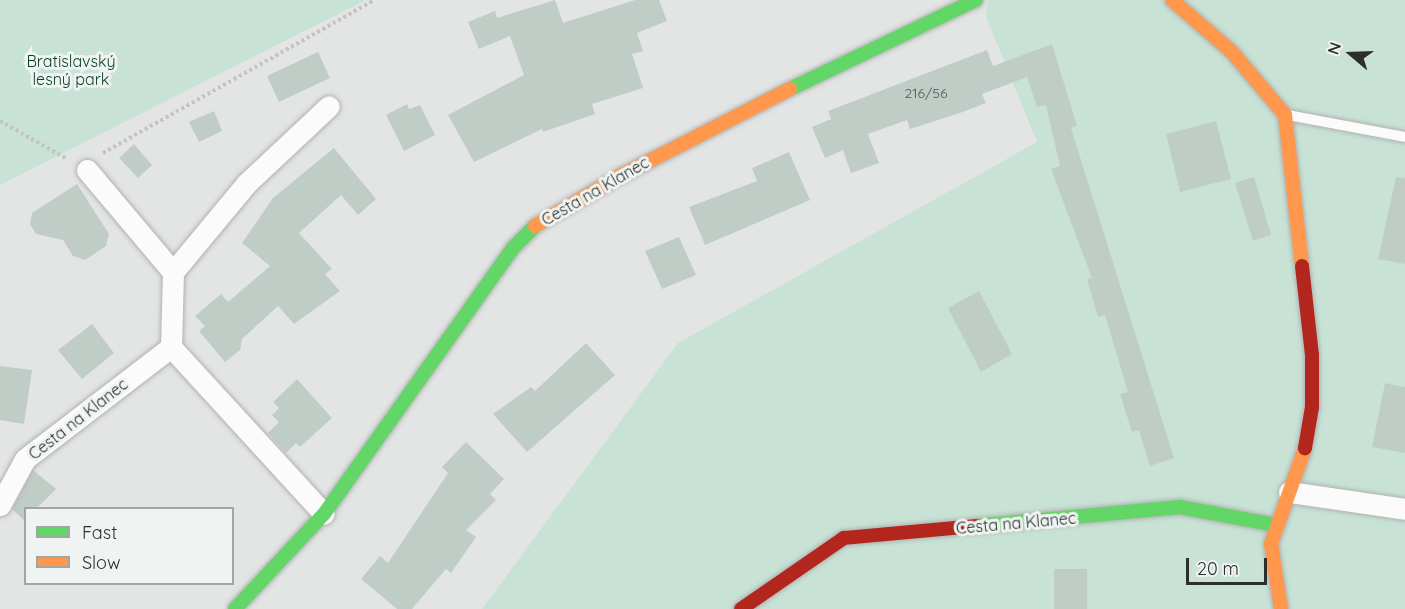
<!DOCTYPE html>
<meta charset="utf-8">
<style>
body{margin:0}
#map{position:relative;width:1405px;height:609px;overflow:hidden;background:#e3e5e4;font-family:Quicksand,sans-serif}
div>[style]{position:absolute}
.green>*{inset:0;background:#c8e3d5}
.building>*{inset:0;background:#c0cdc7}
.path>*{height:4px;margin-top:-2px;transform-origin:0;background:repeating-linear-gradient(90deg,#c2c3c2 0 3px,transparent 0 6px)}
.roads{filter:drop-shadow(0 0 2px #b0b2b1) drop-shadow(0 0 2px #b0b2b1)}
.lane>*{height:10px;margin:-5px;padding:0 5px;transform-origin:5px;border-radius:5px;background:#fbfbfb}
.street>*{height:21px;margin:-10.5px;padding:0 10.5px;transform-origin:10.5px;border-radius:10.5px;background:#fbfbfb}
.fast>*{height:14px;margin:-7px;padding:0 7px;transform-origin:7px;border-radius:7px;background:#63d668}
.slow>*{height:14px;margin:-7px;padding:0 7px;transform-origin:7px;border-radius:7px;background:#ff974d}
.jam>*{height:14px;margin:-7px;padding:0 7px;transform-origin:7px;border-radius:7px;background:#b3261e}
span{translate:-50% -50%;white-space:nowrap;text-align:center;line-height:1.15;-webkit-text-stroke:6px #eff3f1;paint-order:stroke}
.number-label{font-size:14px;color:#525654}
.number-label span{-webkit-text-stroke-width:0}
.park-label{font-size:16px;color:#0a3f2b}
.street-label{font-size:16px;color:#2d2f2e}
.legend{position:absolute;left:24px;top:507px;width:210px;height:78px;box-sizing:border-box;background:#eff3f1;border:2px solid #a1a5a3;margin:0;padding:8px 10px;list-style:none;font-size:18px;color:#2d2f2e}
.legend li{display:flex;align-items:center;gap:12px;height:30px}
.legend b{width:30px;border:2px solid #a1a5a3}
.north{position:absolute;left:1321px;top:24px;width:60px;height:60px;-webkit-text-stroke:4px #eff3f1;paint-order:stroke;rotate:289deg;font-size:16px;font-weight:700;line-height:24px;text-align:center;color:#2d2f2e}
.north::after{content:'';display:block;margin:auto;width:21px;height:27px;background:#2d2f2e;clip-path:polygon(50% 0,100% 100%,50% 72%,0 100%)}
.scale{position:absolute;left:1186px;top:558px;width:81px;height:27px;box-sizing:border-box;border:3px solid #2d2f2e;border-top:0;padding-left:8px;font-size:18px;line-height:21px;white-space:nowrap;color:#2d2f2e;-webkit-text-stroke:4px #eff3f1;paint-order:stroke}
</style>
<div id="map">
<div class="green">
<i style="clip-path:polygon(0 0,366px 0,0 185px)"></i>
<i style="clip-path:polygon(988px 0,1405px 0,1405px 609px,482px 609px,678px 343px,1037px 142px,986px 17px)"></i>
</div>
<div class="building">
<i style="clip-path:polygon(555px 0,563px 23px,635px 0,659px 0,667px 21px,637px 33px,643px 51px,632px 54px,643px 88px,592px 104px,595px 114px,543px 132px,542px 129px,474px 162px,448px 115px,524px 75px,510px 36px,479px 49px,468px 22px,495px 11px,497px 18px)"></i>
<i style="clip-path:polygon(1052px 44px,1077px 126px,1071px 128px,1174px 458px,1150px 466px,1139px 430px,1132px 432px,1120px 394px,1128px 392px,1105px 315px,1098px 317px,1087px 279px,1092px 278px,1051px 169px,1060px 166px,1046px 105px,1037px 107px,1027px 77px,982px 94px,986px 103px,960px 113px,910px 129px,907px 120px,868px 134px,879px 163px,851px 173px,843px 150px,825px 158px,812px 127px,831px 119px,828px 111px,987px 50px,993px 66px)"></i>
<i style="clip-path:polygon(318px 52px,330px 78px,279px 102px,267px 76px)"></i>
<i style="clip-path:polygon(407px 104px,409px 109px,420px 105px,435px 135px,404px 151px,386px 115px)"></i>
<i style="clip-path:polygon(214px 111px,222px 131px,199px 142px,189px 122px)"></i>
<i style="clip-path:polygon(1216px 121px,1231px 179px,1180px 192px,1166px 134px)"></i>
<i style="clip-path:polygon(134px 144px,152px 165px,138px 178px,119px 158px)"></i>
<i style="clip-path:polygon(334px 148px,376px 199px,358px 215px,341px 195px,299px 233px,332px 269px,325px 274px,340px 291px,294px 324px,278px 306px,242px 339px,240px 350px,225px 362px,199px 331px,205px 326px,195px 316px,221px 294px,228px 302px,270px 266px,242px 243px,273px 198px)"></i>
<i style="clip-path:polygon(789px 152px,810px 200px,705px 245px,689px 207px,757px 181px,752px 168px)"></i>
<i style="clip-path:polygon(1254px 177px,1271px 235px,1253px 241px,1235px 183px)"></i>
<i style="clip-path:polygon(1396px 177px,1405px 178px,1405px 264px,1378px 259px)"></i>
<i style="clip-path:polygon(77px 184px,109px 234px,106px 246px,85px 260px,73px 256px,63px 240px,36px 234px,30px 224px,32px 213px)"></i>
<i style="clip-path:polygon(679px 237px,696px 275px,662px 289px,645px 251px)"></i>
<i style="clip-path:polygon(979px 291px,1012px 354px,981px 372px,948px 308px)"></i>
<i style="clip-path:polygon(92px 324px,114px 353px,82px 379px,58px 350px)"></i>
<i style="clip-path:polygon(586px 343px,615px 375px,527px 452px,493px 414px,531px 387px,535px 391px)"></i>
<i style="clip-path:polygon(0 366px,32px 370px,24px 424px,0 420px)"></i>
<i style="clip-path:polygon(297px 379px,332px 418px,300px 447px,296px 443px,286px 453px,268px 433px,279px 422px,272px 415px,279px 408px,273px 402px)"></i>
<i style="clip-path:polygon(1385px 383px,1405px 387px,1405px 453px,1372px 447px)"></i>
<i style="clip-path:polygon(466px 442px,504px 479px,490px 494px,496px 500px,466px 530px,476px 537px,451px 573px,446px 569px,412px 609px,397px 609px,361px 579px,380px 556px,388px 563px,448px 473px,442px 467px)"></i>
<i style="clip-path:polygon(33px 470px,56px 489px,37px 508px,26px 508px,25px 521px,12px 509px)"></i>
<i style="clip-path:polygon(1054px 569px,1087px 569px,1087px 609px,1054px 609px)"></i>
</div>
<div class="path">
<i style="left:0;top:121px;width:77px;rotate:29.6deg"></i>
<i style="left:103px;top:153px;width:311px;rotate:-29.4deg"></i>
</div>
<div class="roads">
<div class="lane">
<i style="left:1288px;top:115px;width:119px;rotate:10.6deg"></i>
</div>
<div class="street">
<i style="left:87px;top:170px;width:133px;rotate:49.9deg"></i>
<i style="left:173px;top:272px;width:75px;rotate:91.5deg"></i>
<i style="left:171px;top:347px;width:226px;rotate:47.5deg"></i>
<i style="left:173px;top:272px;width:116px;rotate:-50.3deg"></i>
<i style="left:247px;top:183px;width:112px;rotate:-43.2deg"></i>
<i style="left:1289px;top:492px;width:117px;rotate:8.3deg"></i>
<i style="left:0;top:505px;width:52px;rotate:-61.5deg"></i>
<i style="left:25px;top:459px;width:184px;rotate:-37.5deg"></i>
</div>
<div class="fast">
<i style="left:790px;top:89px;width:206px;rotate:-25.6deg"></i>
<i style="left:975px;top:526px;width:206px;rotate:-5.3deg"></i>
<i style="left:1180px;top:507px;width:98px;rotate:10.6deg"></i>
<i style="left:235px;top:609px;width:130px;rotate:-46.9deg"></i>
<i style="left:324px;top:514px;width:326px;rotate:-54.6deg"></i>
<i style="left:513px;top:248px;width:31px;rotate:-45deg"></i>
</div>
<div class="slow">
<i style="left:1172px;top:0;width:79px;rotate:40.9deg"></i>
<i style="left:1232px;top:52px;width:82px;rotate:49.9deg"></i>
<i style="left:1285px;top:115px;width:152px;rotate:83.6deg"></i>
<i style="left:535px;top:226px;width:99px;rotate:-30.5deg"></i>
<i style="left:620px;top:176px;width:191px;rotate:-27.1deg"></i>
<i style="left:1281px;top:609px;width:66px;rotate:-98.7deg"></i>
<i style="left:1271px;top:544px;width:102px;rotate:-70.5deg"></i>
</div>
<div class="jam">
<i style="left:1302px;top:266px;width:90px;rotate:83.6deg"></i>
<i style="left:1312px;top:355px;width:52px;rotate:90deg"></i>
<i style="left:1312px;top:407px;width:42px;rotate:99.7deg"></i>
<i style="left:741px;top:609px;width:125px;rotate:-34.6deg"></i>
<i style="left:844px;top:538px;width:132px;rotate:-5.2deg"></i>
</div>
</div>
<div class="number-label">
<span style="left:926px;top:93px">216/56</span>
</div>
<div class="park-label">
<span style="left:71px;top:70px">Bratislavský<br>lesný park</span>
</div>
<div class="street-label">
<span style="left:595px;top:191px;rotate:-30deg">Cesta na Klanec</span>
<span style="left:78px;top:419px;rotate:-38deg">Cesta na Klanec</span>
<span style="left:1016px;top:523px;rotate:-5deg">Cesta na Klanec</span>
</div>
<ul class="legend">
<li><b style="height:8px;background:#63d668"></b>Fast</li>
<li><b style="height:8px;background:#ff974d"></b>Slow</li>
</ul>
<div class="north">N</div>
<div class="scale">20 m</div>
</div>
